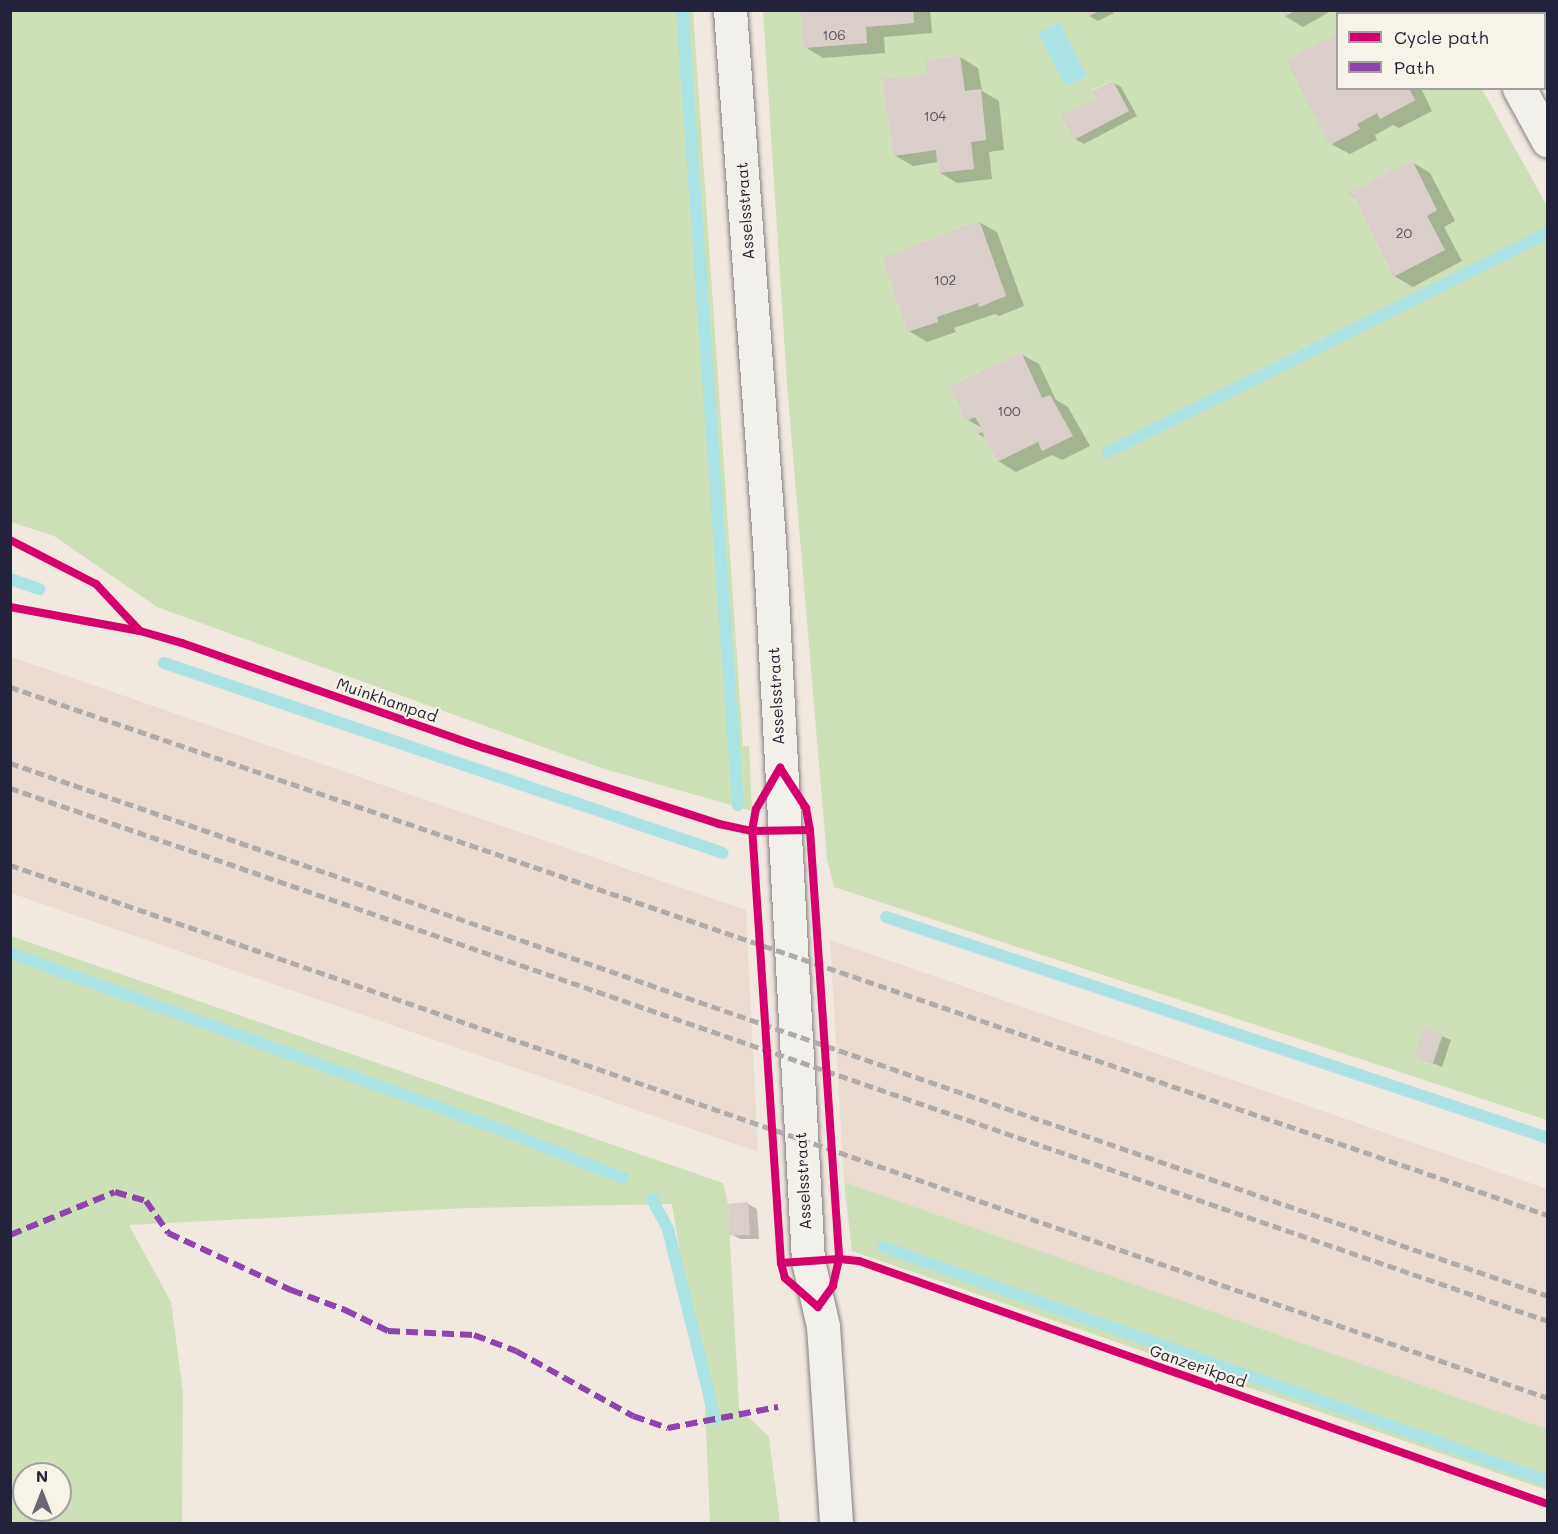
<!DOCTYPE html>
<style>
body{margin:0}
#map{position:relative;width:1558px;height:1534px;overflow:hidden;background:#f1e8e0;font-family:Mali,sans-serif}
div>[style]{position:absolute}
.built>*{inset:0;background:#ecdbd1}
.green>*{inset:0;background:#cee0b7}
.water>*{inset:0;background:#abe2e4}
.shadow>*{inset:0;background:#0003}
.stream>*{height:12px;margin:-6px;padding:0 6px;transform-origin:6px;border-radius:6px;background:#abe2e4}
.building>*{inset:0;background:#daceca}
.path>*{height:4px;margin-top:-2px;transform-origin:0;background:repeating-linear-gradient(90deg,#adabab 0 4.5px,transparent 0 9px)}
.roads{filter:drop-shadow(0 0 2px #848081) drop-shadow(0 0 2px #848081)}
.minor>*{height:33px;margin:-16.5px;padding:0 16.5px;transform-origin:16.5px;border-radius:16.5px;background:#f2f0eb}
.rail>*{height:4.5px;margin-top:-2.25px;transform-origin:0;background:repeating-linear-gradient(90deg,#adabab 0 9px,transparent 0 13.5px)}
.quiet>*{height:6px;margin-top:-3px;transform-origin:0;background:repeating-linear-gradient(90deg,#8e44ad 0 12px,transparent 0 18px)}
.cycleway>*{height:8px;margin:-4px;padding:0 4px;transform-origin:4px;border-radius:4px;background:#d6006c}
span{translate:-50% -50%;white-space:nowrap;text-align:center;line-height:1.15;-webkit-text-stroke:4.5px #f7f3e8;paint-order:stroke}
.number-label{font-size:14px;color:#545162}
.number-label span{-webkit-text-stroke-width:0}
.street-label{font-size:16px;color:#22223b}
.frame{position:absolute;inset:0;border:12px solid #22223b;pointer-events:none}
.legend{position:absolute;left:1336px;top:12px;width:210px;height:78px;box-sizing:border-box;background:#f7f3e8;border:2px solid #a29fa3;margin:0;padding:8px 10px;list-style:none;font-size:18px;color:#22223b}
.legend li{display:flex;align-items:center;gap:12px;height:30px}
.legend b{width:30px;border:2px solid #a29fa3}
.north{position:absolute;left:12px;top:1462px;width:60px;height:60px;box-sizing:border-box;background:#f7f3e8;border:2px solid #a29fa3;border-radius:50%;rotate:0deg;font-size:16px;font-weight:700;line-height:24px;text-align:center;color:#22223b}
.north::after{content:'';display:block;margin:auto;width:21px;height:27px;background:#6a6775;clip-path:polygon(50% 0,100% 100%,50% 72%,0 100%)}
</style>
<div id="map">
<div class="built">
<i style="clip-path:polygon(11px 657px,746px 910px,758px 1152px,11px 893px)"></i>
<i style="clip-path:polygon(830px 940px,1547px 1189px,1547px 1429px,844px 1182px)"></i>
</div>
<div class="green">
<i style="clip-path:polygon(11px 10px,693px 11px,743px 746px,749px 746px,752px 811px,601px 768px,157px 607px,54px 536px,11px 522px)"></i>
<i style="clip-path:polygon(evenodd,1280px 10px,1284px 17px,1296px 10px,1442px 11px,1444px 13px,1338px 14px,1330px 145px,1360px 129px,1357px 124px,1377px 113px,1380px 119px,1415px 101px,1409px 89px,1482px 89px,1547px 206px,1547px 1120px,834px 887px,827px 859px,787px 384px,763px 11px,800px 11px,804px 48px,867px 43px,866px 27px,913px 23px,913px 11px,1280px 10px,960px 55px,965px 91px,981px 89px,986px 140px,971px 142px,974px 169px,938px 173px,936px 150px,893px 156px,882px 80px,927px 74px,927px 60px,960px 55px,1280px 10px,1112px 81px,1129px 111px,1062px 115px,1096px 98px,1092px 90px,1112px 81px,1280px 10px,1412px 160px,1437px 210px,1427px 216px,1445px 250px,1393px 277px,1354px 196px,1351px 197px,1349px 193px,1412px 160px,1280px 10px,979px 220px,1006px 295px,980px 307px,978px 303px,937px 317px,938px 322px,907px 332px,882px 258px,979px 220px,1280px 10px,1338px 330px,1133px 437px,1132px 437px,1208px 396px,1338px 330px,1280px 10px,1021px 352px,1042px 398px,1050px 395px,1072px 436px,1038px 442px,997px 462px,982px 432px,976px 435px,975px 430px,981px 427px,975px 417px,966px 421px,950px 386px,1021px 352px)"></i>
<i style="clip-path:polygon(1509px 11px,1547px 11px,1547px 83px,1544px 77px,1544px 14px,1510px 13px)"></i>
<i style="clip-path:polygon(evenodd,11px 936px,723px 1183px,728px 1204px,739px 1408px,769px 1437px,780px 1523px,710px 1523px,705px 1406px,672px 1204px,467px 1208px,129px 1225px,171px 1302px,183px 1392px,182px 1523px,11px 1524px,11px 936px,24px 1474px,60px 1474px,60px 1510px,24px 1510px,24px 1474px)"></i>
<i style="clip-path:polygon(844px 1182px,1547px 1429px,1547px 1490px,852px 1251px)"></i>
</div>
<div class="water">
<i style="clip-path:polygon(1060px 22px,1087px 76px,1065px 86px,1038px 33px)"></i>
</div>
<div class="shadow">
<i style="clip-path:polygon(802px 10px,930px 10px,932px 33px,884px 37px,885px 53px,823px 58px,805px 47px)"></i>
<i style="clip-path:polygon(1086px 10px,1112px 10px,1114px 13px,1098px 21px,1089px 16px)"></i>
<i style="clip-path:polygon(1282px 10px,1333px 10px,1303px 27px,1285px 16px)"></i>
<i style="clip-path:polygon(960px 57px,978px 68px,982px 91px,999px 101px,1004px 150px,989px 152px,992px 179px,957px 183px,939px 172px,938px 162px,913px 166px,894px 155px,929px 76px)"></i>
<i style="clip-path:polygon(1112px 82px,1121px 87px,1137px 116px,1084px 144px,1075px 139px,1098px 98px)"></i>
<i style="clip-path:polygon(1338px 88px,1421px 88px,1432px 111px,1399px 128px,1393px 125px,1375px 135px,1377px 140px,1350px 154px,1331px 144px)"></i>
<i style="clip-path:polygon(1412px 162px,1430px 173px,1455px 221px,1444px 227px,1462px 261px,1413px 287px,1394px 276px,1357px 199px,1352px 196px)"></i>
<i style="clip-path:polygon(979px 222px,997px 232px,1024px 306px,999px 316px,995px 314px,954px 328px,956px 332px,927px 342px,909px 331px)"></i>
<i style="clip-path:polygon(1021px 354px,1039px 364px,1056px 400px,1068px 407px,1090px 446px,1062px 460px,1052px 455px,1016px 472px,998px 461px,987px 439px,978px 434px,982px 428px,968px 420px)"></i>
<i style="clip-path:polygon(1425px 1029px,1451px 1040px,1442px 1067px,1415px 1056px)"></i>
<i style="clip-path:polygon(748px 1204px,757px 1209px,759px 1239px,740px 1239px,731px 1234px)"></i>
</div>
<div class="stream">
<i style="left:682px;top:10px;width:797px;rotate:85.97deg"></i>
<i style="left:1108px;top:452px;width:491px;rotate:-26.5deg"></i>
<i style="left:10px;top:579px;width:31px;rotate:19deg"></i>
<i style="left:164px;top:663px;width:590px;rotate:18.77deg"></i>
<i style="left:886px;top:917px;width:698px;rotate:18.46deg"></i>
<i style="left:10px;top:953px;width:523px;rotate:19.79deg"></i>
<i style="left:502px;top:1130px;width:130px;rotate:21.6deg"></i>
<i style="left:652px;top:1199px;width:34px;rotate:62deg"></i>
<i style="left:668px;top:1229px;width:196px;rotate:76.1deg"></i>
<i style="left:883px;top:1247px;width:705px;rotate:19.39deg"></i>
</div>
<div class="building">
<i style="clip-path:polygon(800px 10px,913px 10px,914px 23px,866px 27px,867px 43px,803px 48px)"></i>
<i style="clip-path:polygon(1085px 10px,1101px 10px,1088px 17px)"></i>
<i style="clip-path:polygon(1280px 10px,1296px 10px,1284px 17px)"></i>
<i style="clip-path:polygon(1338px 33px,1338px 88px,1409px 88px,1415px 100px,1380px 119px,1377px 113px,1357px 124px,1360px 129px,1330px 145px,1286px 60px)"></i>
<i style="clip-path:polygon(960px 55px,965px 91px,981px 89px,986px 140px,971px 142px,974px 169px,938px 173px,936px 150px,893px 156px,882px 79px,927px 74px,926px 60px)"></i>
<i style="clip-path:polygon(1113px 81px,1129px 111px,1074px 140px,1061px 115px,1096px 98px,1092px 91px)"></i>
<i style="clip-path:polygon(1412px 160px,1437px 210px,1427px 216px,1445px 250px,1393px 277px,1354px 196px,1351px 197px,1348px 193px)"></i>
<i style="clip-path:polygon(979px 220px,1006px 296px,979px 307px,978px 303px,937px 317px,938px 322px,907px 332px,882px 258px)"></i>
<i style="clip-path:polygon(1021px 352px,1042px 398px,1050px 395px,1073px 436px,1042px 451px,1038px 442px,997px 462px,982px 432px,977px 435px,974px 430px,981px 427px,975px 417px,966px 421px,950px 386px)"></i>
<i style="clip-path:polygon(1424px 1027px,1443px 1034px,1433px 1063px,1414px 1056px)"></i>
<i style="clip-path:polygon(748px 1202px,750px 1235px,729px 1235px,728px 1204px)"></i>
</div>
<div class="path">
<i style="left:10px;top:540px;width:97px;rotate:27.1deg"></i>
<i style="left:96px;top:584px;width:64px;rotate:46.9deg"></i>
</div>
<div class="roads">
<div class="minor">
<i style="left:730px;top:10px;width:532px;rotate:85.8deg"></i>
<i style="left:769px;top:541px;width:721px;rotate:86.9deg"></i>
<i style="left:808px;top:1261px;width:67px;rotate:77deg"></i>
<i style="left:823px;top:1326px;width:198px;rotate:86.2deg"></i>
<i style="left:1476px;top:10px;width:4px;rotate:63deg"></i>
<i style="left:1519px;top:88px;width:60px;rotate:61.3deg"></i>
</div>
</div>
<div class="rail">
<i style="left:10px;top:687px;width:1626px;rotate:18.95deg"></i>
<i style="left:10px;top:763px;width:1628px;rotate:19.11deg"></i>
<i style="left:10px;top:788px;width:1628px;rotate:19.11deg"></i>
<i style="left:10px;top:865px;width:1628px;rotate:19.11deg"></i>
</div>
<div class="quiet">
<i style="left:10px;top:1235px;width:113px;rotate:-22.3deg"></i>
<i style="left:115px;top:1192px;width:32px;rotate:16deg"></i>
<i style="left:146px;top:1201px;width:39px;rotate:55deg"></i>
<i style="left:168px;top:1233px;width:136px;rotate:24.9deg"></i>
<i style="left:291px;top:1290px;width:58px;rotate:20.3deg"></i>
<i style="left:345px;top:1310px;width:48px;rotate:26deg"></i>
<i style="left:388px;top:1331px;width:86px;rotate:2.7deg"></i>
<i style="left:474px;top:1335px;width:45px;rotate:20.9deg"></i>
<i style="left:516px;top:1351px;width:134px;rotate:29.1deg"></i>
<i style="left:633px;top:1416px;width:37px;rotate:19deg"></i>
<i style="left:668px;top:1428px;width:112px;rotate:-10.8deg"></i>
</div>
<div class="cycleway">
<i style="left:10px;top:540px;width:97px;rotate:27.1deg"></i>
<i style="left:96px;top:584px;width:64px;rotate:46.9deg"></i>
<i style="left:10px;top:607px;width:132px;rotate:10.5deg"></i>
<i style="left:140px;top:631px;width:44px;rotate:15.9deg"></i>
<i style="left:182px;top:643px;width:320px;rotate:19.2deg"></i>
<i style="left:484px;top:748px;width:247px;rotate:17.9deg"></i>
<i style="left:719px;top:824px;width:34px;rotate:12deg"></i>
<i style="left:752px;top:831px;width:58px;rotate:-1deg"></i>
<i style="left:780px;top:768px;width:48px;rotate:57deg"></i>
<i style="left:806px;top:808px;width:22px;rotate:80deg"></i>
<i style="left:810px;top:830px;width:430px;rotate:86.1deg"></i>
<i style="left:839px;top:1259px;width:28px;rotate:103deg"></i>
<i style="left:833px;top:1286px;width:26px;rotate:126deg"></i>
<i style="left:818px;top:1307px;width:44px;rotate:-138.7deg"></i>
<i style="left:785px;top:1278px;width:16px;rotate:-105deg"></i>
<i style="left:781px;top:1263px;width:433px;rotate:-93.8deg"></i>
<i style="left:752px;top:831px;width:22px;rotate:-80deg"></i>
<i style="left:756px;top:809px;width:48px;rotate:-59.7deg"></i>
<i style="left:781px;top:1263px;width:58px;rotate:-3.9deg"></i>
<i style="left:839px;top:1259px;width:20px;rotate:6deg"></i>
<i style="left:859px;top:1261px;width:731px;rotate:19.43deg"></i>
</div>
<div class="number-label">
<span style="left:834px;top:35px">106</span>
<span style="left:935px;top:116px">104</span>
<span style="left:1404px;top:233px">20</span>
<span style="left:945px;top:280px">102</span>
<span style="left:1009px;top:411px">100</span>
</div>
<div class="street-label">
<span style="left:745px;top:211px;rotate:-94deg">Asselsstraat</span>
<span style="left:776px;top:696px;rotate:-93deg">Asselsstraat</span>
<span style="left:387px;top:700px;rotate:19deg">Muinkhampad</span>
<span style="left:803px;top:1181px;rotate:-93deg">Asselsstraat</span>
<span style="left:1198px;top:1366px;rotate:19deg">Ganzerikpad</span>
</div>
<div class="frame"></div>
<ul class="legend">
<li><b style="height:8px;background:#d6006c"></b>Cycle path</li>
<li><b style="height:8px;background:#8e44ad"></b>Path</li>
</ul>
<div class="north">N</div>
</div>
